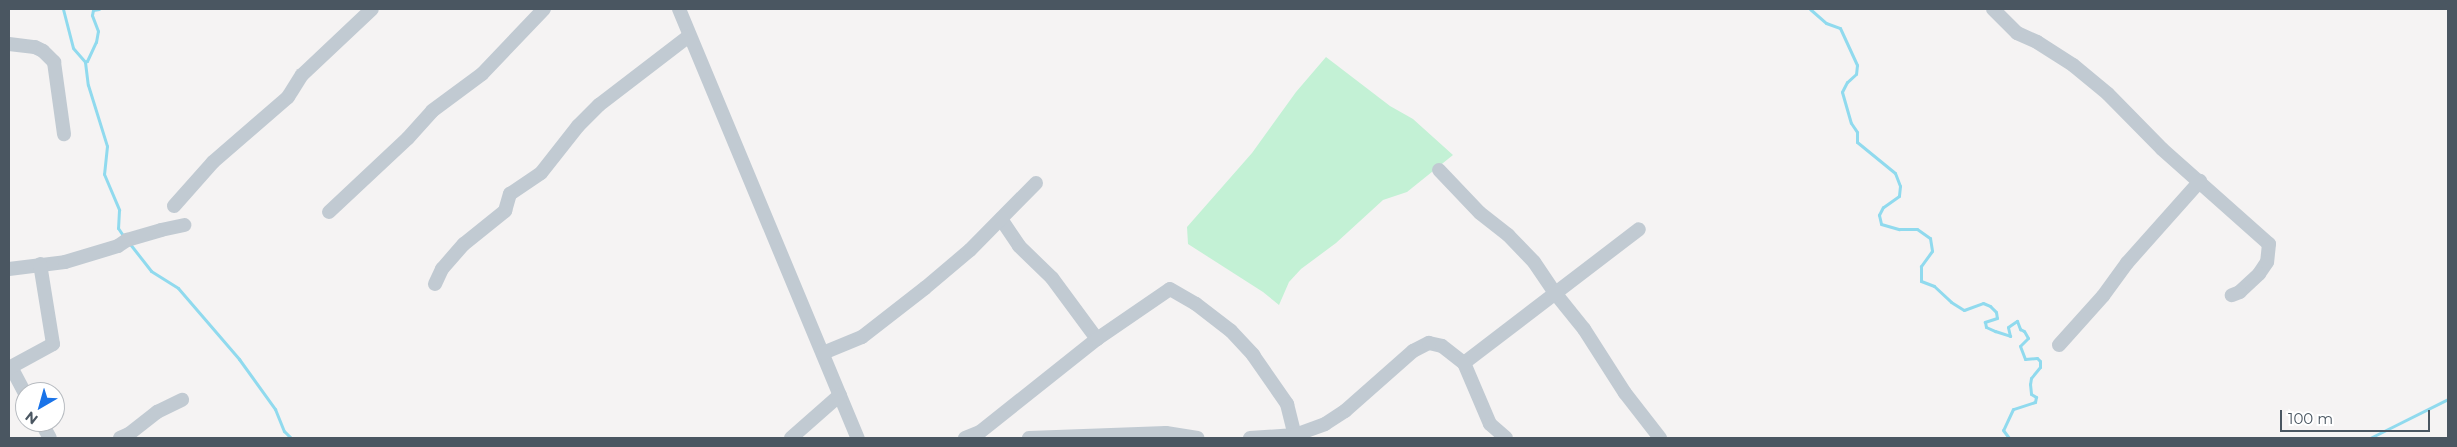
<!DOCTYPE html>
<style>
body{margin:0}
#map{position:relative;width:2457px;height:447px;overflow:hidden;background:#f5f3f3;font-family:Montserrat,sans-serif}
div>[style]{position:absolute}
.green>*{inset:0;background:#c3f1d5}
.stream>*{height:3px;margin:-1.5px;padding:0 1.5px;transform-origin:1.5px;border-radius:1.5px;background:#90daee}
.minor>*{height:14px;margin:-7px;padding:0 7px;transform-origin:7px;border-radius:7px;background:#c1cad2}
span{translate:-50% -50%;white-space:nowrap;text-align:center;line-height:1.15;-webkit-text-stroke:4.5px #fff;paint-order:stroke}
.frame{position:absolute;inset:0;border:10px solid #4a5661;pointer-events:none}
.north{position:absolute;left:15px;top:382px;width:50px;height:50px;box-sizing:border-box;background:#fff;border:1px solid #b7bbc0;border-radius:50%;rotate:218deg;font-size:14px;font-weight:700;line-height:20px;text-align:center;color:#4a5661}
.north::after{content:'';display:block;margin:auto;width:18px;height:22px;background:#1a73e8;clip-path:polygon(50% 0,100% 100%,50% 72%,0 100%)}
.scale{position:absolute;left:2280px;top:410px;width:150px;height:22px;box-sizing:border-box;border:2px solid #4a5661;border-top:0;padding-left:6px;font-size:15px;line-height:18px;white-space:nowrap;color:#4a5661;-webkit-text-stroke:4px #fff;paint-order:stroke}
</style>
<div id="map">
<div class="green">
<i style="clip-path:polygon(1326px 57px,1390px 106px,1413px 119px,1453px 155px,1407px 192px,1383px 200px,1336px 243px,1301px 269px,1289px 282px,1279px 305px,1263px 292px,1188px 244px,1187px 227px,1252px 153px,1296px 92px)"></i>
</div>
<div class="stream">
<i style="left:63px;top:9px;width:40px;rotate:75.6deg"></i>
<i style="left:73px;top:48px;width:18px;rotate:49deg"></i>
<i style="left:85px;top:62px;width:23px;rotate:83deg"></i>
<i style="left:88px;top:85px;width:64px;rotate:72.7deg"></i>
<i style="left:107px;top:146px;width:28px;rotate:96deg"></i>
<i style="left:104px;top:174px;width:39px;rotate:67deg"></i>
<i style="left:119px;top:210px;width:18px;rotate:93deg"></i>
<i style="left:118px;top:228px;width:11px;rotate:56deg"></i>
<i style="left:1810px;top:9px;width:21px;rotate:41deg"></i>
<i style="left:1826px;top:23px;width:15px;rotate:20deg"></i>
<i style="left:1840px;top:28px;width:41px;rotate:65.3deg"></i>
<i style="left:1857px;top:65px;width:9px;rotate:96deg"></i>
<i style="left:1856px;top:74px;width:12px;rotate:138deg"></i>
<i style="left:1847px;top:82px;width:11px;rotate:117deg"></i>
<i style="left:1842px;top:92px;width:32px;rotate:74deg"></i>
<i style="left:1851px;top:123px;width:11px;rotate:56deg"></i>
<i style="left:1857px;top:132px;width:10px;rotate:90deg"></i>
<i style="left:1857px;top:142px;width:49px;rotate:39.2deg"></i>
<i style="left:1895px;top:173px;width:14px;rotate:69deg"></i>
<i style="left:1900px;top:186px;width:10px;rotate:96deg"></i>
<i style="left:1899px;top:196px;width:19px;rotate:145deg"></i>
<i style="left:1883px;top:207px;width:9px;rotate:117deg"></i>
<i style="left:1879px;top:215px;width:9px;rotate:77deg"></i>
<i style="left:1881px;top:224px;width:19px;rotate:16deg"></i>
<i style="left:1899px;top:229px;width:18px"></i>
<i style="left:1917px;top:229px;width:16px;rotate:35deg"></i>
<i style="left:1930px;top:238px;width:13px;rotate:81deg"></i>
<i style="left:1932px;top:251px;width:19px;rotate:126deg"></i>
<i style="left:1921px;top:266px;width:15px;rotate:90deg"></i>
<i style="left:1921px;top:281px;width:14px;rotate:21deg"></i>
<i style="left:1934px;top:286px;width:23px;rotate:43deg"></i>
<i style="left:1951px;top:302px;width:15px;rotate:32deg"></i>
<i style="left:1964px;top:310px;width:20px;rotate:-20deg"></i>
<i style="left:1983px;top:303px;width:8px;rotate:23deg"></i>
<i style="left:1990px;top:306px;width:8px;rotate:45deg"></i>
<i style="left:1996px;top:312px;width:6px;rotate:81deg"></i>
<i style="left:1997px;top:318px;width:13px;rotate:162deg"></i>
<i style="left:1985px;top:322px;width:5px;rotate:79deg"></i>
<i style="left:1986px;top:327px;width:10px;rotate:24deg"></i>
<i style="left:1995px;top:331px;width:16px;rotate:18deg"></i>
<i style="left:2010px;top:336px;width:9px;rotate:-103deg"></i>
<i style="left:2008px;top:327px;width:11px;rotate:-34deg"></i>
<i style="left:2017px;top:321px;width:9px;rotate:69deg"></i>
<i style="left:2020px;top:329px;width:4px;rotate:27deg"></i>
<i style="left:2024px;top:331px;width:8px;rotate:60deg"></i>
<i style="left:2028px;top:338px;width:11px;rotate:135deg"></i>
<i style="left:2020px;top:346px;width:14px;rotate:69deg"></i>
<i style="left:2025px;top:359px;width:12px;rotate:-5deg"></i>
<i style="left:2037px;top:358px;width:4px;rotate:45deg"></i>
<i style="left:2040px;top:361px;width:6px;rotate:90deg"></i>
<i style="left:2040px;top:367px;width:14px;rotate:129deg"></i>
<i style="left:2031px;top:378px;width:6px;rotate:99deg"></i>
<i style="left:2030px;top:384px;width:10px;rotate:84deg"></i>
<i style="left:2031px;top:394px;width:6px;rotate:31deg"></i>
<i style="left:2036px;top:397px;width:5px;rotate:101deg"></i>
<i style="left:2035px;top:402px;width:23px;rotate:162deg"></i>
<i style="left:2013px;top:409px;width:23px;rotate:115deg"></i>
<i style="left:2003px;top:430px;width:10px;rotate:53deg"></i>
<i style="left:85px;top:62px;width:2px;rotate:-27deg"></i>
<i style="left:87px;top:61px;width:21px;rotate:-65deg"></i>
<i style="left:96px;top:42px;width:11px;rotate:-80deg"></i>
<i style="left:98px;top:31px;width:17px;rotate:-111deg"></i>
<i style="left:92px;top:15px;width:5px;rotate:-79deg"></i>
<i style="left:93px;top:10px;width:6px;rotate:-9deg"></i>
<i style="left:130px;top:244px;width:34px;rotate:52deg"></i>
<i style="left:151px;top:271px;width:32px;rotate:32deg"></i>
<i style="left:178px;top:288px;width:94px;rotate:49.3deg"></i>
<i style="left:239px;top:359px;width:62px;rotate:54.2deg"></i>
<i style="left:275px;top:409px;width:24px;rotate:68deg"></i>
<i style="left:284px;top:431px;width:10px;rotate:45deg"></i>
<i style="left:2370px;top:438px;width:87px;rotate:-26.6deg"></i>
</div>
<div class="minor">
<i style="left:679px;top:9px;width:465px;rotate:67.4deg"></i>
<i style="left:1993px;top:9px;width:34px;rotate:45deg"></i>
<i style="left:2017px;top:33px;width:22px;rotate:24deg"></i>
<i style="left:2037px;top:42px;width:43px;rotate:32.6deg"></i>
<i style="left:2073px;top:65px;width:45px;rotate:39.6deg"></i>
<i style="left:2108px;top:94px;width:77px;rotate:45.5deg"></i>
<i style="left:2162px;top:149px;width:143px;rotate:41.6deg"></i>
<i style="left:2269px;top:244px;width:18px;rotate:96deg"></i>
<i style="left:2267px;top:262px;width:14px;rotate:124deg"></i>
<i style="left:2259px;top:274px;width:26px;rotate:137deg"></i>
<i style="left:2240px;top:292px;width:9px;rotate:159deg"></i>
<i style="left:9px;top:44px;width:26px;rotate:7deg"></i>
<i style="left:35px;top:47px;width:9px;rotate:27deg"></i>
<i style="left:43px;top:51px;width:16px;rotate:45deg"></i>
<i style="left:54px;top:62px;width:73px;rotate:82.1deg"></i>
<i style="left:1439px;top:170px;width:59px;rotate:46.4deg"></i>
<i style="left:1480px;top:213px;width:36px;rotate:38deg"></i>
<i style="left:1508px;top:235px;width:37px;rotate:46deg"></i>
<i style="left:1534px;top:262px;width:37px;rotate:56deg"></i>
<i style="left:1555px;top:293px;width:46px;rotate:51.1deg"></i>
<i style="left:1584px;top:329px;width:76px;rotate:57.4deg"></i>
<i style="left:1625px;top:393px;width:57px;rotate:52.1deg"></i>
<i style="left:174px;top:206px;width:59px;rotate:-48.4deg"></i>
<i style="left:213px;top:162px;width:99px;rotate:-40.9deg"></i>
<i style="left:288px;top:97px;width:26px;rotate:-58deg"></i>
<i style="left:302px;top:75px;width:96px;rotate:-43.3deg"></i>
<i style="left:329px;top:212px;width:108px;rotate:-43.1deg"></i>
<i style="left:408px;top:138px;width:36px;rotate:-48deg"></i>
<i style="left:432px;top:111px;width:62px;rotate:-36.5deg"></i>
<i style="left:482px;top:74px;width:90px;rotate:-46.4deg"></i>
<i style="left:1001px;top:219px;width:32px;rotate:56deg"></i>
<i style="left:1019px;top:246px;width:46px;rotate:44.1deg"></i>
<i style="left:1052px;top:278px;width:76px;rotate:53.6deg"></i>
<i style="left:9px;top:269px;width:56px;rotate:-7.1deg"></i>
<i style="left:65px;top:262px;width:55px;rotate:-16.8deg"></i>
<i style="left:118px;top:246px;width:11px;rotate:-34deg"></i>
<i style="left:127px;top:240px;width:35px;rotate:-16deg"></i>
<i style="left:161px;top:230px;width:24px;rotate:-12deg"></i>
<i style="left:435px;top:284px;width:17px;rotate:-65deg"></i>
<i style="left:442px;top:269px;width:33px;rotate:-49deg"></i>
<i style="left:464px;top:244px;width:53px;rotate:-38.8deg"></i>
<i style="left:505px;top:211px;width:18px;rotate:-74deg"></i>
<i style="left:510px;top:194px;width:37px;rotate:-34deg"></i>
<i style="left:541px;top:173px;width:60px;rotate:-51.8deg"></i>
<i style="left:578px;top:126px;width:30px;rotate:-45deg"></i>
<i style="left:599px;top:105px;width:113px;rotate:-37.5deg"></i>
<i style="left:2059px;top:345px;width:66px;rotate:-48.1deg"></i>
<i style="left:2103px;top:296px;width:41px;rotate:-54deg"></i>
<i style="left:2127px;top:263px;width:110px;rotate:-48.3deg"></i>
<i style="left:823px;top:353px;width:42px;rotate:-22.3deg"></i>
<i style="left:862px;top:337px;width:80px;rotate:-37.9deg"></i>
<i style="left:925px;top:288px;width:59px;rotate:-40.2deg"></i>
<i style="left:970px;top:250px;width:94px;rotate:-45.4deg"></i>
<i style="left:1464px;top:363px;width:220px;rotate:-37.4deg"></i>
<i style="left:11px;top:367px;width:30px;rotate:62deg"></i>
<i style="left:9px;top:368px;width:50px;rotate:-28.6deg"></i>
<i style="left:53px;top:344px;width:81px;rotate:-99.2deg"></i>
<i style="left:41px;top:422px;width:18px;rotate:61deg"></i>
<i style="left:120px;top:438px;width:10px;rotate:-24deg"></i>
<i style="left:129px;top:434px;width:36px;rotate:-38deg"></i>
<i style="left:157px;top:412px;width:28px;rotate:-26deg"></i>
<i style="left:791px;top:438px;width:65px;rotate:-41.3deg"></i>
<i style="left:965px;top:438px;width:16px;rotate:-22deg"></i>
<i style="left:980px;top:432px;width:149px;rotate:-38.5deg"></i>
<i style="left:1097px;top:339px;width:88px;rotate:-34.4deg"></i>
<i style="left:1170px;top:289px;width:30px;rotate:30deg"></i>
<i style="left:1196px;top:304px;width:44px;rotate:37.6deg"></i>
<i style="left:1231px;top:331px;width:33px;rotate:47deg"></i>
<i style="left:1253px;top:355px;width:60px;rotate:55.2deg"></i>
<i style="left:1287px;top:404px;width:32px;rotate:76deg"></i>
<i style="left:1029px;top:438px;width:137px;rotate:-2.1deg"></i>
<i style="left:1166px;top:433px;width:32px;rotate:9deg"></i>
<i style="left:1250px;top:438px;width:45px;rotate:-3.8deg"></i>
<i style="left:1295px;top:435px;width:32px;rotate:-20deg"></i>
<i style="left:1325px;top:424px;width:24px;rotate:-33deg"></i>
<i style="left:1345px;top:411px;width:91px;rotate:-41.4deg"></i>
<i style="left:1413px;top:351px;width:18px;rotate:-27deg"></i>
<i style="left:1429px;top:343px;width:13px;rotate:13deg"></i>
<i style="left:1442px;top:346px;width:28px;rotate:38deg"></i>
<i style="left:1464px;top:363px;width:66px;rotate:66.9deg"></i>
<i style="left:1490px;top:424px;width:21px;rotate:41deg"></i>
</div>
<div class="frame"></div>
<div class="north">N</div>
<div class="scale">100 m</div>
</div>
